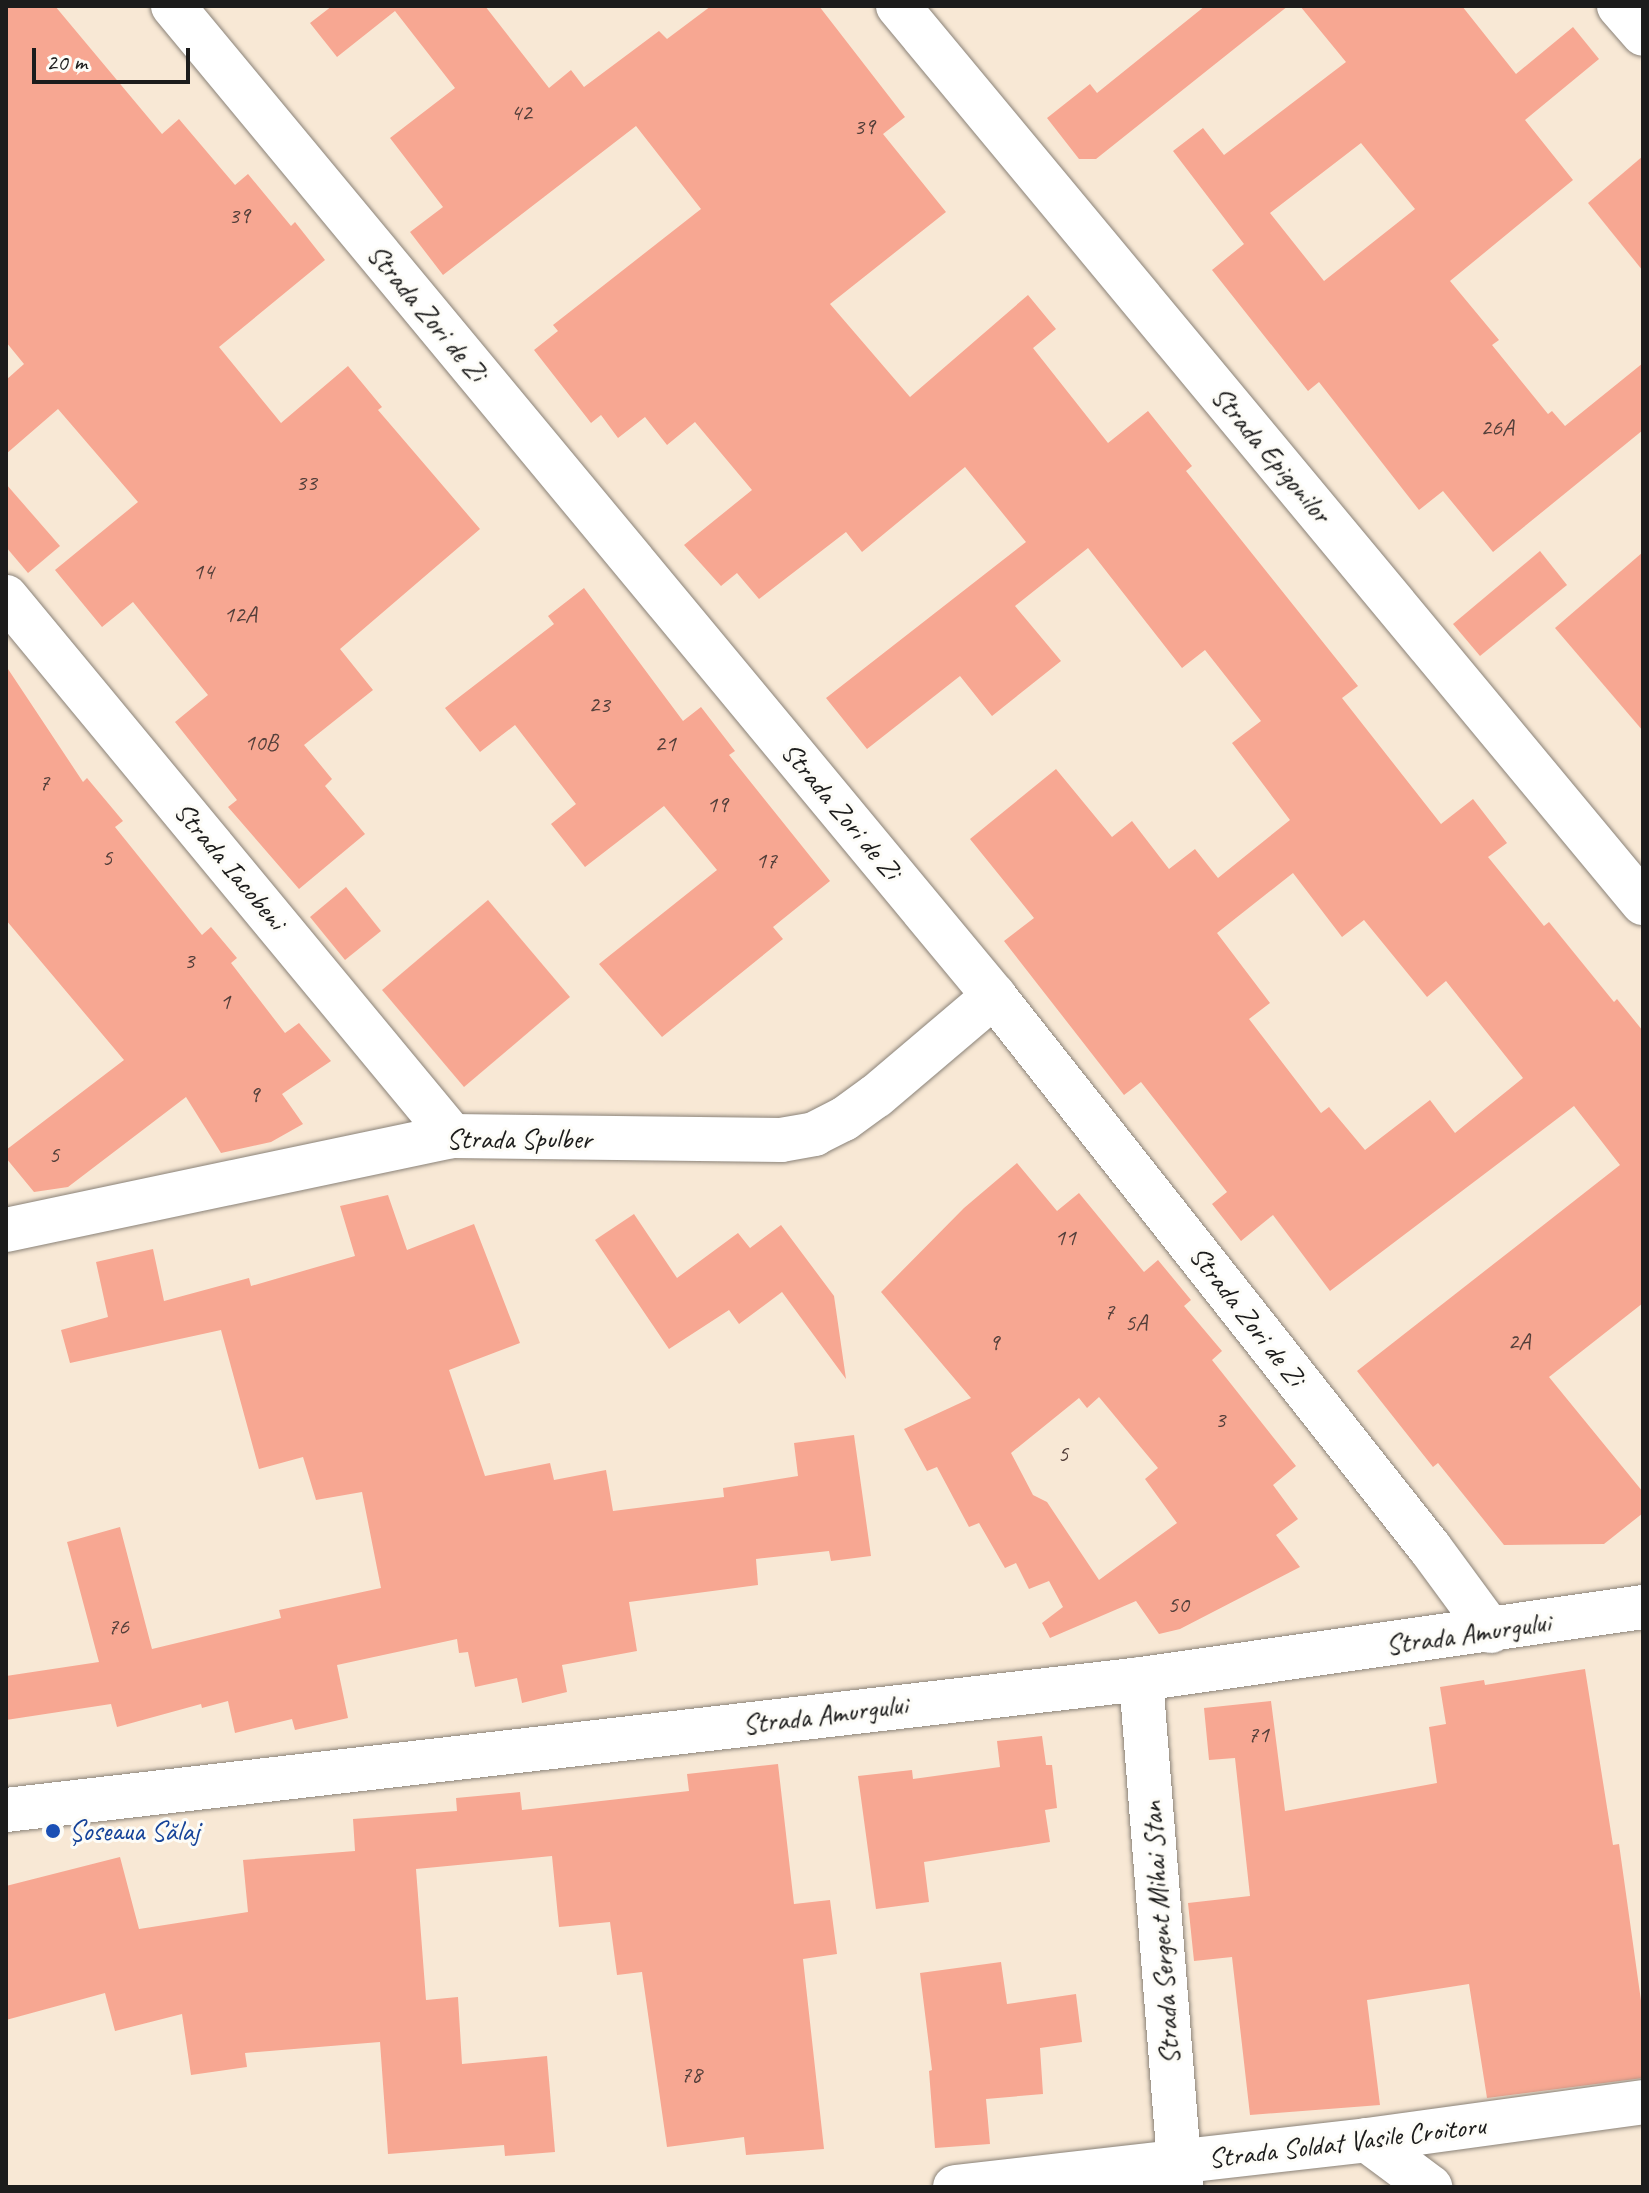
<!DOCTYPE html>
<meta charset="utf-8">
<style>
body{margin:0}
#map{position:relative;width:1649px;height:2193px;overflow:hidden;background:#f8e8d5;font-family:Caveat,sans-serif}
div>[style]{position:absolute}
.building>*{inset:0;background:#f7a792}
.roads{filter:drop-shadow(0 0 2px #8a8278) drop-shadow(0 0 2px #8a8278)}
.minor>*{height:44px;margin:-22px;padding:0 22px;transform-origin:22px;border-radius:22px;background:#fff}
.tertiary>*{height:44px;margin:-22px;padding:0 22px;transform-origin:22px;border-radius:22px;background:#fff}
.dots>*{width:22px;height:22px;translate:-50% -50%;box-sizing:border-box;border:4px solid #fdfcf7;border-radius:50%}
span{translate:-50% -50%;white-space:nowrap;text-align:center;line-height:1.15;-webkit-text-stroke:6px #fdfcf7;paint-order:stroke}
.number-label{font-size:24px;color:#533f3a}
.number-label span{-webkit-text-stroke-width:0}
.street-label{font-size:28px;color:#1c1c1c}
.transit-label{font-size:28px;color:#164399}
.left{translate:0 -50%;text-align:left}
.frame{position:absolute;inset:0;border:8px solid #1c1c1c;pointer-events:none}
.scale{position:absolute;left:32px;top:48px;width:158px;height:36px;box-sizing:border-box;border:4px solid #1c1c1c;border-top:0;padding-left:10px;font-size:24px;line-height:28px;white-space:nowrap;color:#1c1c1c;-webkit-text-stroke:6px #fdfcf7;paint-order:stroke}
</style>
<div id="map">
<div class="building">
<i style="clip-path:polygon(6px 6px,55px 6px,162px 134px,179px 119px,235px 185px,248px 174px,291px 226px,295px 222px,325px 260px,219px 347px,281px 423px,348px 366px,382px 407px,378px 410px,480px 529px,340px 649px,373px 690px,304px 745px,332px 779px,325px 786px,365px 834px,299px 889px,228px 807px,237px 800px,175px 722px,208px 695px,133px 602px,102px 627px,55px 570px,138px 502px,58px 409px,6px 454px,6px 380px,24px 364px,6px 342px)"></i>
<i style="clip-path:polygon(evenodd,332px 6px,485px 6px,549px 88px,571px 70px,584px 87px,659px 31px,667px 39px,711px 6px,819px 6px,905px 117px,883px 134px,946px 212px,830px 304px,910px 397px,1028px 295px,1056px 329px,1033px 348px,1108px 443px,1148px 411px,1192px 466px,1186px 471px,1358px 686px,1342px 698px,1441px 824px,1473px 799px,1507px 843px,1488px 857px,1544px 926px,1549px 922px,1614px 1002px,1617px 999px,1643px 1031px,1643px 1303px,1549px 1377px,1643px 1492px,1643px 1513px,1604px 1544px,1504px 1545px,1438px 1463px,1433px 1467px,1357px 1371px,1620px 1165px,1574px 1106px,1330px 1291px,1273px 1215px,1241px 1241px,1212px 1204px,1227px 1192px,1141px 1082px,1124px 1095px,1004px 941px,1034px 918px,970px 839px,1056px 769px,1112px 837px,1132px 821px,1169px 869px,1195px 849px,1218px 878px,1290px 820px,1232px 743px,1261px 721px,1205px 650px,1182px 668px,1088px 548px,1015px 606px,1061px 661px,992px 716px,960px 676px,867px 749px,826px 698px,1026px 542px,965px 467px,862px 552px,846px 532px,759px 599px,737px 573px,721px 586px,684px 545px,752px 490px,695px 422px,667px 445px,645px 417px,618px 438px,601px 415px,591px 423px,534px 350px,558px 331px,553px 325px,701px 209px,636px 126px,443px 275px,410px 232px,443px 207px,390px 138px,455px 88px,395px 11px,337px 57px,310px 23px,332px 6px,1293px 873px,1342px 937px,1364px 920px,1427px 997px,1446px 981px,1523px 1078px,1455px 1133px,1430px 1100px,1365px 1150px,1329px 1107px,1321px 1113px,1249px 1019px,1270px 1003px,1217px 933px,1293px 873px)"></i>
<i style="clip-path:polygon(1205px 6px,1288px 6px,1096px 159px,1079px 159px,1047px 118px,1090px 84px,1097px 93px)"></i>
<i style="clip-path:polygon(evenodd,1300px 6px,1462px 6px,1516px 74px,1573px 27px,1599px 59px,1525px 120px,1573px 180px,1450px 281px,1499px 340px,1492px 345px,1548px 414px,1552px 411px,1565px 426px,1643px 363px,1643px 430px,1493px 552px,1443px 491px,1419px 510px,1319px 382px,1308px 391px,1212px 270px,1244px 244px,1173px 151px,1203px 128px,1224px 155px,1346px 62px,1300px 6px,1361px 143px,1415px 209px,1324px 281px,1270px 213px,1361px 143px)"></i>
<i style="clip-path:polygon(1643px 156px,1643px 271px,1588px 203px)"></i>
<i style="clip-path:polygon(6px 484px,60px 546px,28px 573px,6px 547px)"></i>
<i style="clip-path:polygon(1540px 551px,1567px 585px,1480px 656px,1453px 624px)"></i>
<i style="clip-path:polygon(1643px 552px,1643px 731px,1555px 628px)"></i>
<i style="clip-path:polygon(584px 588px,683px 721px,701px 707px,735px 751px,729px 755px,830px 881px,773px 927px,783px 939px,662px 1037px,599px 964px,717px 870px,664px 806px,585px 867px,551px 824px,576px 804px,515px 725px,480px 752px,445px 708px,554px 624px,548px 616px)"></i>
<i style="clip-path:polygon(6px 666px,83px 782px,87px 778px,123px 821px,115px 827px,202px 935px,211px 927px,237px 958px,231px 963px,285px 1033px,299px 1023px,331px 1061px,282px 1094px,303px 1124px,271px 1142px,221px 1153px,186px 1097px,68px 1187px,34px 1192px,6px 1158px,6px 1150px,124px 1060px,6px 920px)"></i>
<i style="clip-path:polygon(346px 887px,381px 931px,345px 960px,310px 917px)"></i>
<i style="clip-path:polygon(488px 900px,570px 997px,464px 1087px,382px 990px)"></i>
<i style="clip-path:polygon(evenodd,1017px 1163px,1057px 1211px,1079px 1193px,1144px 1272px,1158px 1260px,1191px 1300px,1184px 1306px,1222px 1351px,1212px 1360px,1296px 1466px,1273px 1485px,1298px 1519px,1276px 1535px,1300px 1567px,1180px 1629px,1159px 1634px,1136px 1601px,1050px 1638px,1042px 1623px,1063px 1607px,1049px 1581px,1029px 1589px,1016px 1563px,1005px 1568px,979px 1523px,969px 1527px,937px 1467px,927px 1471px,904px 1429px,971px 1398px,881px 1292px,964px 1208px,1017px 1163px,1099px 1397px,1158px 1468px,1145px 1479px,1177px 1523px,1099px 1580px,1047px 1502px,1033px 1495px,1011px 1453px,1079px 1398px,1087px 1408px,1099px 1397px)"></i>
<i style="clip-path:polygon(388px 1195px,407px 1250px,474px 1224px,520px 1343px,449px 1370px,485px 1476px,550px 1463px,554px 1480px,606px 1470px,613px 1511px,724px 1497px,723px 1488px,798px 1476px,794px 1443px,854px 1435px,871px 1556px,831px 1561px,829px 1551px,756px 1559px,758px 1585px,629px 1602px,637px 1651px,562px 1665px,567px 1692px,522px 1703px,517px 1678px,475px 1687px,468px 1652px,459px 1653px,457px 1639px,337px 1665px,348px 1718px,295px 1730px,292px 1719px,235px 1733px,228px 1701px,202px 1708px,201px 1704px,117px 1727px,111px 1704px,6px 1720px,6px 1676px,99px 1662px,67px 1542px,120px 1527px,152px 1649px,281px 1618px,279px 1610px,381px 1588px,362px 1492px,316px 1500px,303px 1457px,259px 1469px,221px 1330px,70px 1363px,61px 1330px,108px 1317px,96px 1262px,153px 1249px,164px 1301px,249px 1278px,251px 1286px,355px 1256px,340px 1206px)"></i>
<i style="clip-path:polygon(634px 1214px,677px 1278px,738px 1233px,750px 1248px,781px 1225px,834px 1296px,846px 1379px,782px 1292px,739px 1324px,729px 1310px,669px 1349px,595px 1240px)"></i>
<i style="clip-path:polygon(1585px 1669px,1613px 1845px,1619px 1844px,1643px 2015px,1643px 2078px,1487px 2098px,1469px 1984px,1367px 2000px,1380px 2105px,1250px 2115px,1232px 1957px,1194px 1961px,1188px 1903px,1250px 1896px,1235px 1758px,1209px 1760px,1204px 1708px,1271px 1701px,1285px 1811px,1437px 1783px,1429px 1727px,1446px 1724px,1440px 1687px,1484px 1680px,1485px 1685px)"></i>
<i style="clip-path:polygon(1042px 1736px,1046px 1765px,1052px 1765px,1057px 1808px,1045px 1810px,1050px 1842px,924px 1862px,929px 1902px,876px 1909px,858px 1776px,912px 1770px,913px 1779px,1000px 1767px,997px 1741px)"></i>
<i style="clip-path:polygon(778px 1764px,794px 1904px,830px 1900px,837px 1954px,803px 1959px,824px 2149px,746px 2155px,744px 2137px,667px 2147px,642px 1972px,617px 1975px,610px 1922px,559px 1927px,552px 1856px,416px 1869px,426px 2000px,458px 1997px,462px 2064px,547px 2056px,555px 2152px,505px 2156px,504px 2145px,388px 2154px,380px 2042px,245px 2053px,247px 2067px,191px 2075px,182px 2014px,115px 2031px,105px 1993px,6px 2020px,6px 1886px,120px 1857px,139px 1929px,248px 1912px,243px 1860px,355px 1851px,353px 1819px,457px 1811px,456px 1798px,520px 1792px,522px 1810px,689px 1791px,687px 1774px)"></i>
<i style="clip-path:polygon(1001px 1962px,1007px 2004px,1076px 1994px,1082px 2042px,1040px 2048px,1043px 2094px,986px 2099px,990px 2144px,935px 2148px,929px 2071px,932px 2070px,920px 1973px)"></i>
</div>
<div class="roads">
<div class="minor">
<i style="left:173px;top:6px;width:1286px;rotate:50.33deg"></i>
<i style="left:994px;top:996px;width:703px;rotate:51.7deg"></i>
<i style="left:1430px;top:1548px;width:103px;rotate:53.7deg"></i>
<i style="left:898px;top:6px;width:1166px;rotate:50.29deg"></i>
<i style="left:1619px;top:6px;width:37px;rotate:49deg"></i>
<i style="left:6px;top:597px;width:700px;rotate:50.39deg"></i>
<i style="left:6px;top:1230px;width:456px;rotate:-11.9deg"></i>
<i style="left:452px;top:1136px;width:329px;rotate:0.7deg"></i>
<i style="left:781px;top:1140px;width:34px;rotate:-10deg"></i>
<i style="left:814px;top:1134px;width:34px;rotate:-27deg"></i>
<i style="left:844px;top:1119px;width:39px;rotate:-36deg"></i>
<i style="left:876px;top:1096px;width:155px;rotate:-40.3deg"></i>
<i style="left:1141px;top:1679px;width:510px;rotate:85.5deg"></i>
<i style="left:1367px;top:2140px;width:79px;rotate:36.7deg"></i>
<i style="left:955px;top:2187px;width:415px;rotate:-6.5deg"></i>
<i style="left:1367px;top:2140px;width:279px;rotate:-7.8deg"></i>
</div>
<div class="tertiary">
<i style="left:6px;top:1810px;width:1143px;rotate:-6.58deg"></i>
<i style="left:1141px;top:1679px;width:507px;rotate:-8.16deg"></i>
</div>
</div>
<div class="dots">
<i style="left:53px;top:1831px;background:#1a4fb4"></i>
</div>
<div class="number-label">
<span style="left:521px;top:113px">42</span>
<span style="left:864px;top:127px">39</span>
<span style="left:239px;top:216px">39</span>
<span style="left:1497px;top:428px">26A</span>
<span style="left:306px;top:483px">33</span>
<span style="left:203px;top:572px">14</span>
<span style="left:240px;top:615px">12A</span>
<span style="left:599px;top:705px">23</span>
<span style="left:261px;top:743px">10B</span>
<span style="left:665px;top:744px">21</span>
<span style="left:44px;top:783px">7</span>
<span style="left:717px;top:805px">19</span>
<span style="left:107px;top:858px">5</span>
<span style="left:766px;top:861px">17</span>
<span style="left:189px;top:961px">3</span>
<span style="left:225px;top:1002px">1</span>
<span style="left:254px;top:1095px">9</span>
<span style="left:54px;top:1155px">5</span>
<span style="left:1065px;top:1238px">11</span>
<span style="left:1109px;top:1312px">7</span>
<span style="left:1136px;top:1323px">5A</span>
<span style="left:1519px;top:1342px">2A</span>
<span style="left:994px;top:1343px">9</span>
<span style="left:1220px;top:1420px">3</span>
<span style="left:1063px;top:1454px">5</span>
<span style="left:1178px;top:1605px">50</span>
<span style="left:118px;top:1627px">76</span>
<span style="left:1258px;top:1735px">71</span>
<span style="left:691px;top:2075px">78</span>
</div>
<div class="street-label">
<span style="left:427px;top:313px;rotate:50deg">Strada Zori de Zi</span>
<span style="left:1271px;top:455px;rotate:50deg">Strada Epigonilor</span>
<span style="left:841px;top:811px;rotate:50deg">Strada Zori de Zi</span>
<span style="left:230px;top:866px;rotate:50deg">Strada Iacobeni</span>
<span style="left:519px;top:1139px">Strada Spulber</span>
<span style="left:1247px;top:1316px;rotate:52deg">Strada Zori de Zi</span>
<span style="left:1468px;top:1634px;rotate:-8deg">Strada Amurgului</span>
<span style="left:825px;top:1715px;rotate:-7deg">Strada Amurgului</span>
<span style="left:1161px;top:1933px;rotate:-94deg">Strada Sergent Mihai Stan</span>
<span style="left:1347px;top:2142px;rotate:-7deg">Strada Soldat Vasile Croitoru</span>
</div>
<div class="transit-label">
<span class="left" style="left:69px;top:1831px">Șoseaua Sălaj</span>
</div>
<div class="frame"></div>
<div class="scale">20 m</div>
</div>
